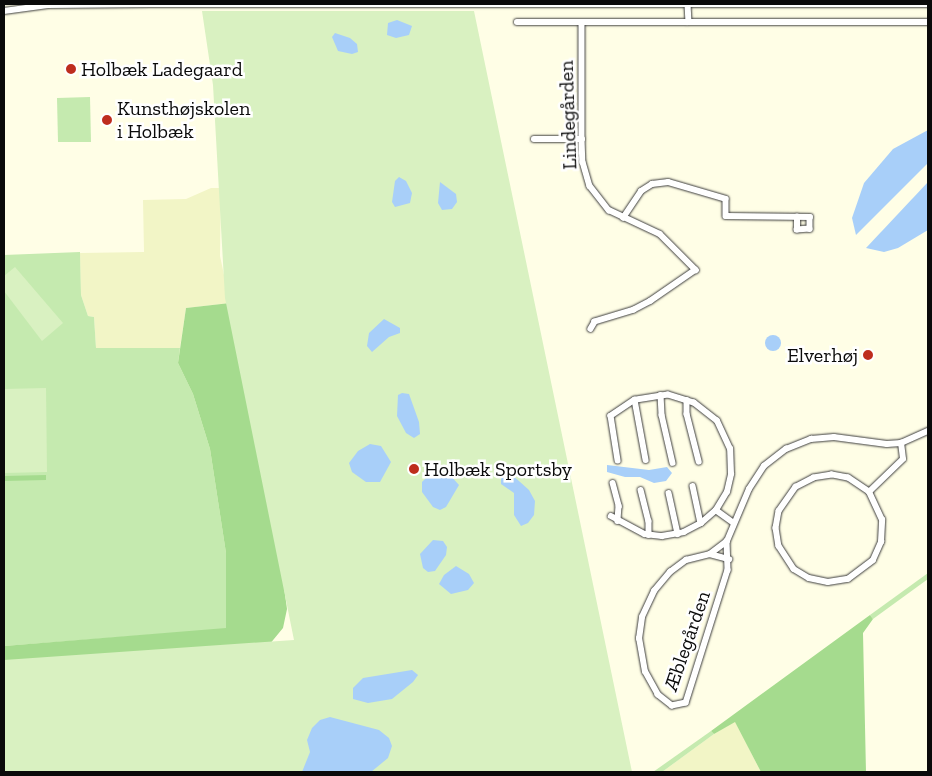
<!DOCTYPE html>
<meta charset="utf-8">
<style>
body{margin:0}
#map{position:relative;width:932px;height:776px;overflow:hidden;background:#fffee6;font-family:"Zilla Slab",serif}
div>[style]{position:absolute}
.farmland>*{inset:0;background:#f2f5c6}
.green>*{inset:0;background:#c5eaaf}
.forest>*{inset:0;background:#a5db8e}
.pitch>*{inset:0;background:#d9f1c1}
.water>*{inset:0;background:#a8cff9}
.round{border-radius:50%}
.roads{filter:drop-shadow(0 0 1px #3d3d3d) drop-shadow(0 0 1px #3d3d3d)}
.minor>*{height:5.5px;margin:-2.75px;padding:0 2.75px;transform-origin:2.75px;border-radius:2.75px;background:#fff}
.dots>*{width:14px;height:14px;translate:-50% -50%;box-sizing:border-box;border:2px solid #fff;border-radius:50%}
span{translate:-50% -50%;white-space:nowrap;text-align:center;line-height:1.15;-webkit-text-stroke:5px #fff;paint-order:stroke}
.poi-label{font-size:20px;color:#0a0a0a}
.left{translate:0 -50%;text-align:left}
.right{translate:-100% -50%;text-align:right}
.street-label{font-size:20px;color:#0a0a0a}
.frame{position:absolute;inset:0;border:5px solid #0a0a0a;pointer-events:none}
</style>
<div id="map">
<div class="farmland">
<i style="clip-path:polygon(211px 188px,221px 188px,220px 256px,230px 303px,186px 308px,180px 348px,96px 348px,94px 317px,88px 316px,81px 295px,80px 253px,144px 252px,143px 200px,186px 199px)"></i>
<i style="clip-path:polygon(735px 721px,761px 772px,662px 772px,714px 734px)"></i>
</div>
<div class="green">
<i style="clip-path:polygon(90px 97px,91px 142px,58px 142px,57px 98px)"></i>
<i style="clip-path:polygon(80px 252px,81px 295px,88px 316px,94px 317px,96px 348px,180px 348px,178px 363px,193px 394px,210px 449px,226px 553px,226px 629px,4px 646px,4px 255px)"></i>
<i style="clip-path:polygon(928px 573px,928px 579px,873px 619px,870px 615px)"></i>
<i style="clip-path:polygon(711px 731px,714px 734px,662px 772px,653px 772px)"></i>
</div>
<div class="forest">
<i style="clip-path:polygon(230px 303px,277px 536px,287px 609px,283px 628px,269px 645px,4px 663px,4px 646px,226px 628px,226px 553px,210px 449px,193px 394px,178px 363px,186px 308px)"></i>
<i style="clip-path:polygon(46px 475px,46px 480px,4px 481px,4px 476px)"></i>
<i style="clip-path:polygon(870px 615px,873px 619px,863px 633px,866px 772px,761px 772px,735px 722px,714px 734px,711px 731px)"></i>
</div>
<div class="pitch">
<i style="clip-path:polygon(202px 11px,474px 11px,632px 772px,4px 772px,4px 660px,294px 640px,225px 298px,213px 85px)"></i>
<i style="clip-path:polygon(15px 267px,63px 323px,42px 341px,4px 291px,4px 276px)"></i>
<i style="clip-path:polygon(46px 388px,47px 472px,4px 473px,4px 389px)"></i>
</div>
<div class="water">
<i style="clip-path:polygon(397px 20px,412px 26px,409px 35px,396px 38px,387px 35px,388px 23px)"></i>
<i style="clip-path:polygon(335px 33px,350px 38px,357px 44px,358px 52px,352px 54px,338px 51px,332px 37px)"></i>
<i style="clip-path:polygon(928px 130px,928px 163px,856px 235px,852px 218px,864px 183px,893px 149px)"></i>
<i style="clip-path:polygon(399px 177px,406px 181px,412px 193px,410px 203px,395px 207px,392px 202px,395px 181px)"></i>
<i style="clip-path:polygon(440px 182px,456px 194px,457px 202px,452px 209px,442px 210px,438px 203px)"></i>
<i style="clip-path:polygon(928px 182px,928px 230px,898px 248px,884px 252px,866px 248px)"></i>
<i style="clip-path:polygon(384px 319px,400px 328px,400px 333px,389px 337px,372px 352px,367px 346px,369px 333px)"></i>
<i class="round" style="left:765px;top:335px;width:16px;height:16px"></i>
<i style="clip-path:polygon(402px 393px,409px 394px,419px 422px,420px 434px,414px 438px,406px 433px,397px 416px,398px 395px)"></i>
<i style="clip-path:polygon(370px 444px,381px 446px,391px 462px,380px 482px,366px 482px,352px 472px,349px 463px,358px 451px)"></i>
<i style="clip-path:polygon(607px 465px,649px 470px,667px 467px,672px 473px,666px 481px,654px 483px,640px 477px,625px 477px,607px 472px)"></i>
<i style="clip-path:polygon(441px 473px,449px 474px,459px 485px,446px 507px,440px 510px,433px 507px,422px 492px,422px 482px,428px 476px)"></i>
<i style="clip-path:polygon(510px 473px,529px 490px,535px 501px,534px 515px,528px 523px,521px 526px,514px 515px,514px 493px,501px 484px,501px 477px)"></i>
<i style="clip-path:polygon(433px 540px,443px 541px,447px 547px,446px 555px,435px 571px,428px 572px,423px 568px,420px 554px)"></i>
<i style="clip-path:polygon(456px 566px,469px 574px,474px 583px,468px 590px,451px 594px,439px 584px,444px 575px)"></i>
<i style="clip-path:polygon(412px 670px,418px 675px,413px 682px,392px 699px,368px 703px,353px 699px,353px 688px,363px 678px)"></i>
<i style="clip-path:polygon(330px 717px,379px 730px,389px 738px,392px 746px,388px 758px,371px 772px,302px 772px,310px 752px,307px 740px,312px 728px,320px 720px)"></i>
</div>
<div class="roads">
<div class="minor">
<i style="left:688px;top:4px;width:18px;rotate:87deg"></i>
<i style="left:4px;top:11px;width:44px;rotate:-7.8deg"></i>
<i style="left:48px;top:5px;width:101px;rotate:-0.6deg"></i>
<i style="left:149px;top:4px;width:779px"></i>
<i style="left:517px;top:22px;width:411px"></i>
<i style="left:582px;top:22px;width:117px;rotate:90deg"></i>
<i style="left:582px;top:139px;width:23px;rotate:88deg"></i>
<i style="left:583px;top:162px;width:25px;rotate:74deg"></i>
<i style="left:590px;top:186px;width:31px;rotate:52deg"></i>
<i style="left:609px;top:210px;width:56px;rotate:25.2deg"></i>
<i style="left:660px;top:234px;width:51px;rotate:45deg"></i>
<i style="left:696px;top:270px;width:55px;rotate:145.4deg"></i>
<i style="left:651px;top:301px;width:19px;rotate:152deg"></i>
<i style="left:634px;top:310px;width:41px;rotate:162.9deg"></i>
<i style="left:595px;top:322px;width:8px;rotate:120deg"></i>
<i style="left:534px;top:139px;width:48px"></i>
<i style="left:623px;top:218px;width:32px;rotate:-56deg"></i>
<i style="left:641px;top:191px;width:13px;rotate:-32deg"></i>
<i style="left:652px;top:184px;width:16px;rotate:-7deg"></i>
<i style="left:668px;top:182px;width:60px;rotate:16.3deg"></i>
<i style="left:726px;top:199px;width:17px;rotate:90deg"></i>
<i style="left:726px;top:216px;width:84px;rotate:0.7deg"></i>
<i style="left:810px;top:217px;width:12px;rotate:90deg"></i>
<i style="left:810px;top:229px;width:13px;rotate:176deg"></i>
<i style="left:797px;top:230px;width:13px;rotate:-90deg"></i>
<i style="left:661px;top:395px;width:20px;rotate:87deg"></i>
<i style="left:662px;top:415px;width:49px;rotate:77.1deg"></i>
<i style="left:635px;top:400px;width:61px;rotate:79.6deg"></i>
<i style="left:687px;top:400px;width:14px;rotate:90deg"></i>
<i style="left:687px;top:414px;width:49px;rotate:75.7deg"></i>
<i style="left:613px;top:483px;width:24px;rotate:75deg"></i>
<i style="left:619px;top:506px;width:15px;rotate:94deg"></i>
<i style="left:693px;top:486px;width:38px;rotate:78deg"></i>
<i style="left:641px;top:490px;width:32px;rotate:76deg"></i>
<i style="left:649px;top:521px;width:14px;rotate:90deg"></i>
<i style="left:869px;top:492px;width:25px;rotate:-146deg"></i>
<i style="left:848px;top:478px;width:16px;rotate:-169deg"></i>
<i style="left:832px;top:475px;width:18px;rotate:171deg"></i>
<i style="left:814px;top:478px;width:20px;rotate:153deg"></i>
<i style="left:796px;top:487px;width:29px;rotate:125deg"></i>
<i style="left:779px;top:511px;width:17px;rotate:100deg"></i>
<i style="left:776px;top:528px;width:18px;rotate:81deg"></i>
<i style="left:779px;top:546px;width:27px;rotate:57deg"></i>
<i style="left:794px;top:569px;width:17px;rotate:31deg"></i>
<i style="left:809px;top:578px;width:19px;rotate:12deg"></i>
<i style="left:828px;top:582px;width:20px;rotate:-9deg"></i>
<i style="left:848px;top:579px;width:31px;rotate:-37deg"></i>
<i style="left:873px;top:560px;width:20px;rotate:-66deg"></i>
<i style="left:881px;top:542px;width:22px;rotate:-87deg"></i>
<i style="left:882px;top:520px;width:31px;rotate:-115deg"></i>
<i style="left:869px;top:492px;width:47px;rotate:-44.1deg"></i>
<i style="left:903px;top:459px;width:16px;rotate:-97deg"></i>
<i style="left:669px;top:493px;width:42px;rotate:77.6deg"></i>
<i style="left:716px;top:510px;width:22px;rotate:36deg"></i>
<i style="left:611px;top:516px;width:38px;rotate:28deg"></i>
<i style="left:645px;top:534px;width:17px;rotate:7deg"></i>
<i style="left:662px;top:536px;width:22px;rotate:-10deg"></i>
<i style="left:684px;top:532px;width:19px;rotate:-28deg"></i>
<i style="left:701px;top:523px;width:20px;rotate:-41deg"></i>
<i style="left:716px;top:510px;width:21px;rotate:-59deg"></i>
<i style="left:727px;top:492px;width:18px;rotate:-77deg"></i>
<i style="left:731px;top:474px;width:25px;rotate:-92deg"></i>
<i style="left:730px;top:449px;width:31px;rotate:-115deg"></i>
<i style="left:717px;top:421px;width:29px;rotate:-142deg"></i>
<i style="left:694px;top:403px;width:27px;rotate:-163deg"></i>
<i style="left:668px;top:395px;width:33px;rotate:171deg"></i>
<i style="left:635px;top:400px;width:29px;rotate:146deg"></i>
<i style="left:611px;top:416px;width:45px;rotate:81deg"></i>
<i style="left:727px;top:541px;width:29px;rotate:88deg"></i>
<i style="left:728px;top:570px;width:139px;rotate:107.5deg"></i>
<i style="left:686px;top:703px;width:14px;rotate:168deg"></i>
<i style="left:672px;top:706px;width:18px;rotate:-142deg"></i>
<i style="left:658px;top:695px;width:26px;rotate:-119deg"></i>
<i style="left:645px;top:672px;width:34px;rotate:-100deg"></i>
<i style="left:639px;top:639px;width:22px;rotate:-82deg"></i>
<i style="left:642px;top:617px;width:29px;rotate:-65deg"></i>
<i style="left:654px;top:591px;width:25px;rotate:-50deg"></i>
<i style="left:670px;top:572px;width:20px;rotate:-37deg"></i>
<i style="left:686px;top:560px;width:25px;rotate:-14deg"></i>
<i style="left:710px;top:554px;width:21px;rotate:-37deg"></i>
<i style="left:727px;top:541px;width:56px;rotate:-67.1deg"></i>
<i style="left:749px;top:489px;width:27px;rotate:-57deg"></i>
<i style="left:764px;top:466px;width:28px;rotate:-38deg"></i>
<i style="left:786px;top:449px;width:27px;rotate:-22deg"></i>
<i style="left:811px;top:439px;width:23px;rotate:-5deg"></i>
<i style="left:834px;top:437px;width:53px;rotate:7.5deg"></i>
<i style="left:887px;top:444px;width:14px;rotate:-4deg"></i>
<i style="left:901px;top:443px;width:30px;rotate:-24deg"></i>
<i style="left:710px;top:554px;width:20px;rotate:15deg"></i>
</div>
</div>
<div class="dots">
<i style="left:71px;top:69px;background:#be2d1d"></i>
<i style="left:107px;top:120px;background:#be2d1d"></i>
<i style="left:868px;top:355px;background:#be2d1d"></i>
<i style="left:414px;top:469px;background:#be2d1d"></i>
</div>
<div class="poi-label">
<span class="left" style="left:81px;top:69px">Holbæk Ladegaard</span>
<span class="left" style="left:117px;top:120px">Kunsthøjskolen<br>i Holbæk</span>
<span class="right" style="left:858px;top:355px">Elverhøj</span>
<span class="left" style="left:424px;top:469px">Holbæk Sportsby</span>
</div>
<div class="street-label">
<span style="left:568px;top:115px;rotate:-92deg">Lindegården</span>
<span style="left:687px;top:641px;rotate:-71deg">Æblegården</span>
</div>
<div class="frame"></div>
</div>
